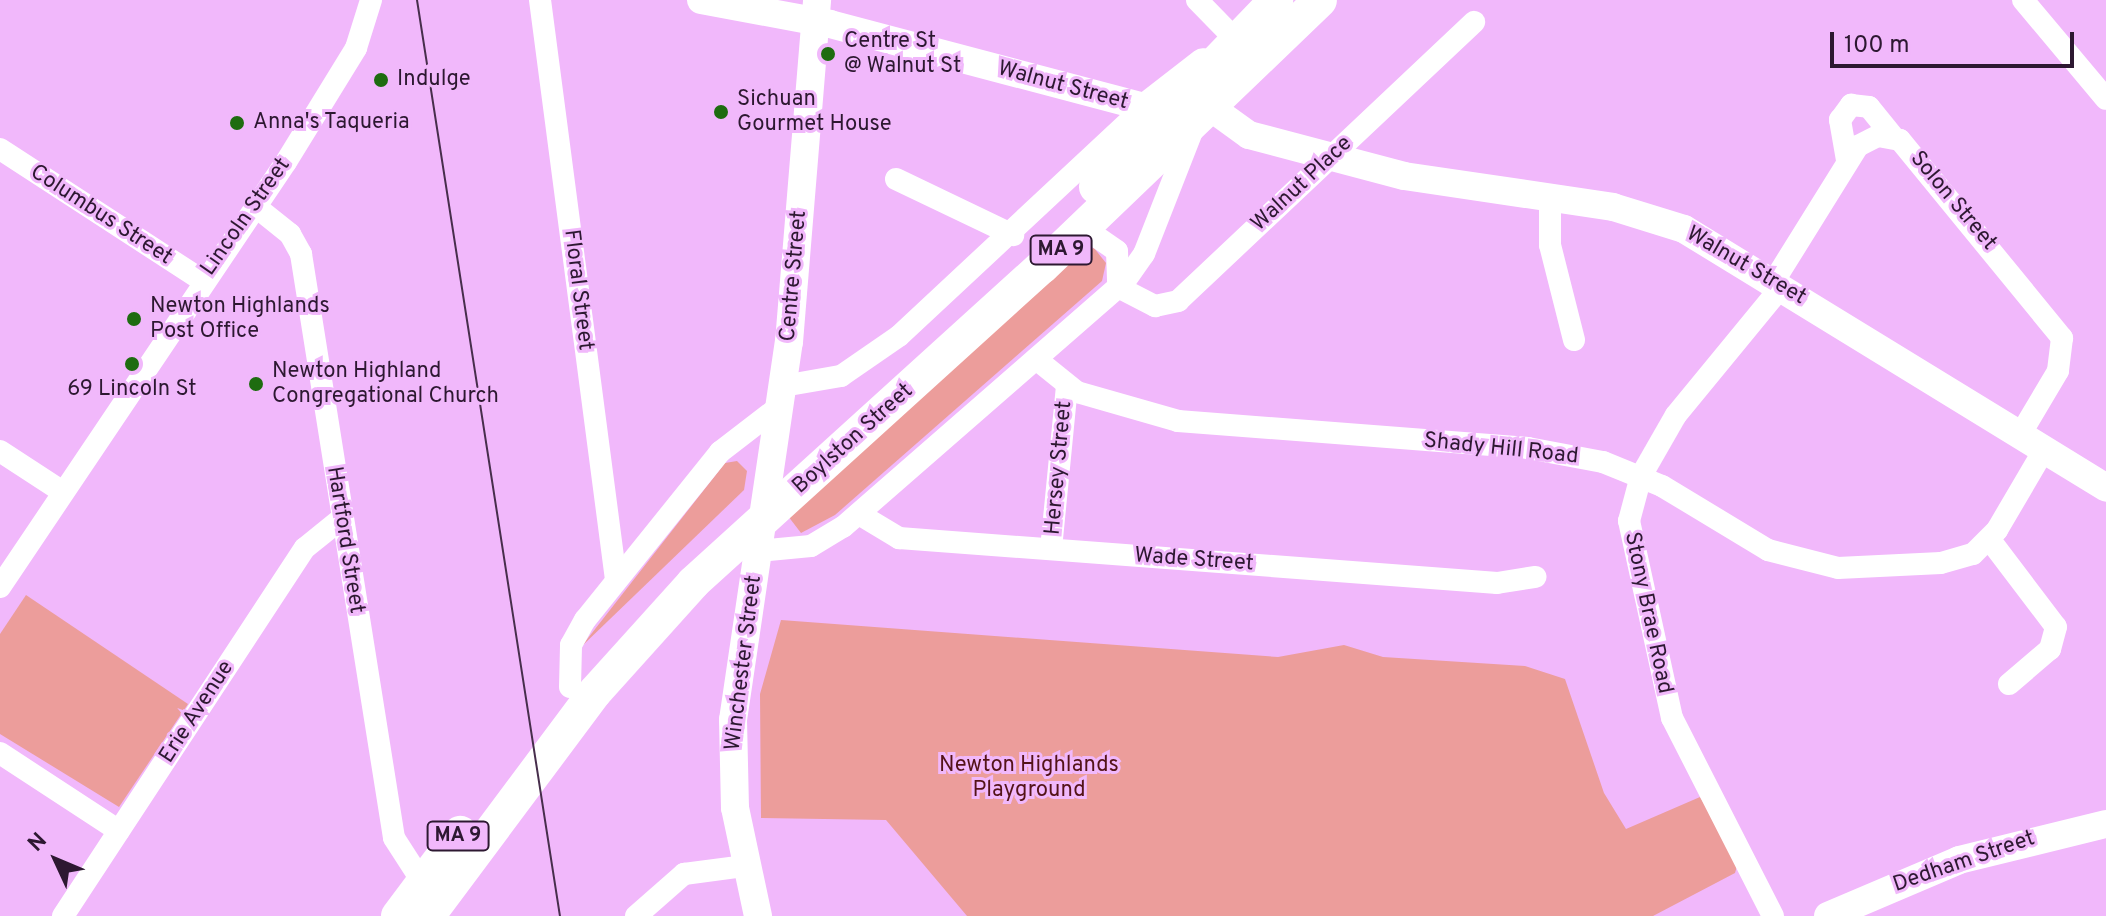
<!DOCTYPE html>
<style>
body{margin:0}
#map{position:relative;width:2106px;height:916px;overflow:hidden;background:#f1b8fb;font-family:Overpass,sans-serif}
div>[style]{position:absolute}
.green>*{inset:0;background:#ec9d9b}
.minor>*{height:22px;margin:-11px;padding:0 11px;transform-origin:11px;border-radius:11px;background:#fff}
.major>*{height:28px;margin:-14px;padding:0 14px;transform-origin:14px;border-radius:14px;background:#fff}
.highway>*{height:34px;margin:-17px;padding:0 17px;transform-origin:17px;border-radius:17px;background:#fff}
.tram>*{height:2px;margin:-1px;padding:0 1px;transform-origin:1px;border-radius:1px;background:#472e4c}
.dots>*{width:22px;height:22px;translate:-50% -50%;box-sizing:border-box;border:4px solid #f1b8fb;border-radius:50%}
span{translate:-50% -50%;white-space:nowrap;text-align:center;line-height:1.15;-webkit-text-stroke:6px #f1b8fb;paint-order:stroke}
.shield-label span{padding:2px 6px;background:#f1b8fb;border:2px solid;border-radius:6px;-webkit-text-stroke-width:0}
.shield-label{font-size:20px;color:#2d1831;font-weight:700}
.poi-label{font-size:22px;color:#2d1831}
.left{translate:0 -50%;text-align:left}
.street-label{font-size:22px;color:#2d1831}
.park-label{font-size:22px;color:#531317}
.north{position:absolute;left:16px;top:820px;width:80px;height:80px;-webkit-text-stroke:6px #f1b8fb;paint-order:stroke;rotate:314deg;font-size:22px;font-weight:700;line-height:32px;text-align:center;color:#2d1831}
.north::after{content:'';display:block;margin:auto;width:28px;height:36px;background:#2d1831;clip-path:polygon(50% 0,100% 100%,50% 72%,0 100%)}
.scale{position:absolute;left:1830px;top:32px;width:244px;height:36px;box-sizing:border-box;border:4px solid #2d1831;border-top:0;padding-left:10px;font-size:24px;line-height:28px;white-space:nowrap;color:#2d1831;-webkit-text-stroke:6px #f1b8fb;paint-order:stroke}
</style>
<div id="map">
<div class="green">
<i style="clip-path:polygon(1094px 248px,1106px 263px,1102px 281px,835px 515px,801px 533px,788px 516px,1079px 253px)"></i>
<i style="clip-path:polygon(737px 461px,747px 471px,744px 490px,581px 647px,725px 463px)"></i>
<i style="clip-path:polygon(26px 595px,188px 704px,119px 807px,0 734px,0 634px)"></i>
<i style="clip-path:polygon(781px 620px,1278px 657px,1344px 645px,1383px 657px,1525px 666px,1565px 679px,1604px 793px,1626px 829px,1700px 797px,1739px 859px,1735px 873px,1653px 916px,967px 916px,886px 820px,761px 818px,760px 694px)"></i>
</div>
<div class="minor">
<i style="left:540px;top:0;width:585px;rotate:82.53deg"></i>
<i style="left:1197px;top:0;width:56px;rotate:45.7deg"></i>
<i style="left:2023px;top:0;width:129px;rotate:50deg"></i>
<i style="left:0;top:149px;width:241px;rotate:33deg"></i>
<i style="left:1847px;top:160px;width:41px;rotate:-99.9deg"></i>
<i style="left:1840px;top:120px;width:19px;rotate:-54deg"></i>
<i style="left:1851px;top:105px;width:18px;rotate:6deg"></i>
<i style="left:1869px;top:107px;width:38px;rotate:51deg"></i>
<i style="left:896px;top:179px;width:130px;rotate:25.6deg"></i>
<i style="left:1550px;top:198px;width:47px;rotate:90deg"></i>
<i style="left:1550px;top:245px;width:98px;rotate:75.8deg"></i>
<i style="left:255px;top:206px;width:45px;rotate:38.7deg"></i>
<i style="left:290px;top:234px;width:23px;rotate:61deg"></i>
<i style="left:301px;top:254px;width:591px;rotate:80.95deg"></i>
<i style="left:394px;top:838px;width:54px;rotate:57.2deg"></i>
<i style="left:1084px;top:228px;width:40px;rotate:34.9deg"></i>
<i style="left:1117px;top:251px;width:36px;rotate:88deg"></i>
<i style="left:1774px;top:281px;width:159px;rotate:-58.1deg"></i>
<i style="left:1858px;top:146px;width:22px;rotate:-27deg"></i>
<i style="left:1878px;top:136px;width:22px;rotate:10deg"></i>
<i style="left:1900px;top:140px;width:256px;rotate:50.7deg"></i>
<i style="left:2062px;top:338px;width:33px;rotate:97deg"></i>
<i style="left:2058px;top:371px;width:74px;rotate:120.7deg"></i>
<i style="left:1118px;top:287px;width:42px;rotate:27.2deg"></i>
<i style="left:1155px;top:306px;width:24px;rotate:-12deg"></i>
<i style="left:1178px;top:301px;width:407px;rotate:-43.3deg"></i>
<i style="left:1036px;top:359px;width:53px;rotate:38.8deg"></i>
<i style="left:1077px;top:392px;width:105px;rotate:16deg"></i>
<i style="left:1178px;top:421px;width:351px;rotate:4.4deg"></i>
<i style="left:1528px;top:448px;width:76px;rotate:10.6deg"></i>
<i style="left:1603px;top:462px;width:64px;rotate:22.1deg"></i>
<i style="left:1662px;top:486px;width:124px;rotate:31.1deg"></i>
<i style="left:1768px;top:550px;width:72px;rotate:14.4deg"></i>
<i style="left:1838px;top:568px;width:103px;rotate:-2.8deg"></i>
<i style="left:1941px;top:563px;width:33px;rotate:-16deg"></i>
<i style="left:1973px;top:554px;width:34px;rotate:-45deg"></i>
<i style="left:1997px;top:530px;width:93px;rotate:-59.6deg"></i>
<i style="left:783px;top:386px;width:59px;rotate:-9.8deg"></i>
<i style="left:841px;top:376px;width:70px;rotate:-34.6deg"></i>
<i style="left:899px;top:336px;width:336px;rotate:-43deg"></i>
<i style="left:0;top:451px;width:75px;rotate:33.1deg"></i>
<i style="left:859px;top:514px;width:47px;rotate:31deg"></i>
<i style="left:899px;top:538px;width:600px;rotate:4.3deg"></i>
<i style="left:1497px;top:583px;width:39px;rotate:-9deg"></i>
<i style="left:1990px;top:540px;width:109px;rotate:52.8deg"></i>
<i style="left:2056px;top:627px;width:23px;rotate:105deg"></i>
<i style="left:2050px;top:649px;width:54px;rotate:139.5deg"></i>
<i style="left:1051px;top:549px;width:163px;rotate:-84.4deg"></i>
<i style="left:758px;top:551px;width:53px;rotate:-5.4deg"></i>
<i style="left:811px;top:546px;width:37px;rotate:-31deg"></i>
<i style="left:843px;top:527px;width:374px;rotate:-41.1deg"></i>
<i style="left:1125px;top:281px;width:33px;rotate:-55deg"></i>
<i style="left:1144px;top:254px;width:134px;rotate:-68.6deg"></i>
<i style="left:0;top:587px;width:512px;rotate:-56.06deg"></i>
<i style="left:286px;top:162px;width:134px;rotate:-58.4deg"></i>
<i style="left:356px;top:48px;width:50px;rotate:-72.6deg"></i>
<i style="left:570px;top:687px;width:42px;rotate:-88.6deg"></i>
<i style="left:571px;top:645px;width:29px;rotate:-61deg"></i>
<i style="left:585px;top:620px;width:216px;rotate:-51.2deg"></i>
<i style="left:720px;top:452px;width:76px;rotate:-37.5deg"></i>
<i style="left:0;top:753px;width:142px;rotate:33.2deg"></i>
<i style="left:63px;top:916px;width:440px;rotate:-56.7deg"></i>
<i style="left:305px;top:548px;width:46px;rotate:-38.9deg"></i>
<i style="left:636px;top:916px;width:64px;rotate:-41.2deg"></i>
<i style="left:684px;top:874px;width:62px;rotate:-7.5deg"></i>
<i style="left:1773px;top:916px;width:222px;rotate:-117deg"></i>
<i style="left:1672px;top:718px;width:202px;rotate:-102.3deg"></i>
<i style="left:1629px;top:521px;width:47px;rotate:-75.1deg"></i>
<i style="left:1641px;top:476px;width:70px;rotate:-60.2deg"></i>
<i style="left:1676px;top:415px;width:167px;rotate:-50.6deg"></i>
</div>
<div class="major">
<i style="left:701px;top:0;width:131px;rotate:10.5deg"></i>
<i style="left:830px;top:24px;width:326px;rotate:14.8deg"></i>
<i style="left:1145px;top:107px;width:73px;rotate:-37.8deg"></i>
<i style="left:1210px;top:107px;width:48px;rotate:35.7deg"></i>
<i style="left:1249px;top:135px;width:160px;rotate:14.8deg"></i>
<i style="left:1404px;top:176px;width:211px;rotate:8.4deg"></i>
<i style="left:1613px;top:207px;width:74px;rotate:17.2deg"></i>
<i style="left:1684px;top:229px;width:495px;rotate:31.5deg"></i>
<i style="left:758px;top:916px;width:110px;rotate:-102deg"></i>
<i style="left:735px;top:808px;width:88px;rotate:-91.3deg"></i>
<i style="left:733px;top:720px;width:382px;rotate:-81.6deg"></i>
<i style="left:789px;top:342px;width:343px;rotate:-85.3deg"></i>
<i style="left:1828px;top:916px;width:142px;rotate:-23.1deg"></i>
<i style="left:1959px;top:860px;width:151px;rotate:-13.8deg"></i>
</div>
<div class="highway">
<i style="left:1096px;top:187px;width:260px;rotate:-46.1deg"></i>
<i style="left:398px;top:916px;width:104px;rotate:-53.2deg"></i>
<i style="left:428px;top:916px;width:279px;rotate:-53.3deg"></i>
<i style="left:595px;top:692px;width:147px;rotate:-48deg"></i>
<i style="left:693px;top:583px;width:471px;rotate:-42.2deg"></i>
<i style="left:1042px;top:267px;width:385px;rotate:-43.8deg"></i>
</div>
<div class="tram">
<i style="left:417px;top:0;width:927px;rotate:81.13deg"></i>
</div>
<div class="dots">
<i style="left:828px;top:54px;background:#1e6c10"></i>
<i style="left:381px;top:80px;background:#1e6c10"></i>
<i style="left:721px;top:112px;background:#1e6c10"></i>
<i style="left:237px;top:123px;background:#1e6c10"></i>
<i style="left:134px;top:319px;background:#1e6c10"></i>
<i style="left:132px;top:364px;background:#1e6c10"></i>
<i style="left:256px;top:384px;background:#1e6c10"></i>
</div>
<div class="shield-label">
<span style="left:1061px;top:250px">MA 9</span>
<span style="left:458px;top:836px">MA 9</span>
</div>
<div class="poi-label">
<span class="left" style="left:844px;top:54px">Centre St<br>@ Walnut St</span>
<span class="left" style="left:397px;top:80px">Indulge</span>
<span class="left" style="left:737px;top:112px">Sichuan<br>Gourmet House</span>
<span class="left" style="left:253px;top:123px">Anna's Taqueria</span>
<span class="left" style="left:150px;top:319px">Newton Highlands<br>Post Office</span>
<span class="left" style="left:272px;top:384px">Newton Highland<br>Congregational Church</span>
<span style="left:132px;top:390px">69 Lincoln St</span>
</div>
<div class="street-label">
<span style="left:1063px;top:86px;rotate:15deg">Walnut Street</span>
<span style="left:1302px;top:184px;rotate:-43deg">Walnut Place</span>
<span style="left:1953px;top:201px;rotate:50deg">Solon Street</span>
<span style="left:101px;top:215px;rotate:33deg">Columbus Street</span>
<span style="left:246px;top:217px;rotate:-55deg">Lincoln Street</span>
<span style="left:1746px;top:266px;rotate:30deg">Walnut Street</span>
<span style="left:794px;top:276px;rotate:-85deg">Centre Street</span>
<span style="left:578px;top:290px;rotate:83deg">Floral Street</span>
<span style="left:853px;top:439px;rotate:-42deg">Boylston Street</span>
<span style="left:1501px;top:449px;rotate:6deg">Shady Hill Road</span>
<span style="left:1059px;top:468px;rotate:-85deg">Hersey Street</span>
<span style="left:345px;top:540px;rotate:81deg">Hartford Street</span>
<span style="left:1194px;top:560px;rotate:4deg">Wade Street</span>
<span style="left:1648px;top:613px;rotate:78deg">Stony Brae Road</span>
<span style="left:744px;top:663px;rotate:-83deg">Winchester Street</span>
<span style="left:197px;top:712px;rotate:-57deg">Erie Avenue</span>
<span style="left:1964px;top:862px;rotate:-19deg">Dedham Street</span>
</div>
<div class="park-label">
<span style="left:1029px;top:778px">Newton Highlands<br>Playground</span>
</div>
<div class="north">N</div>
<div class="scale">100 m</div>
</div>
